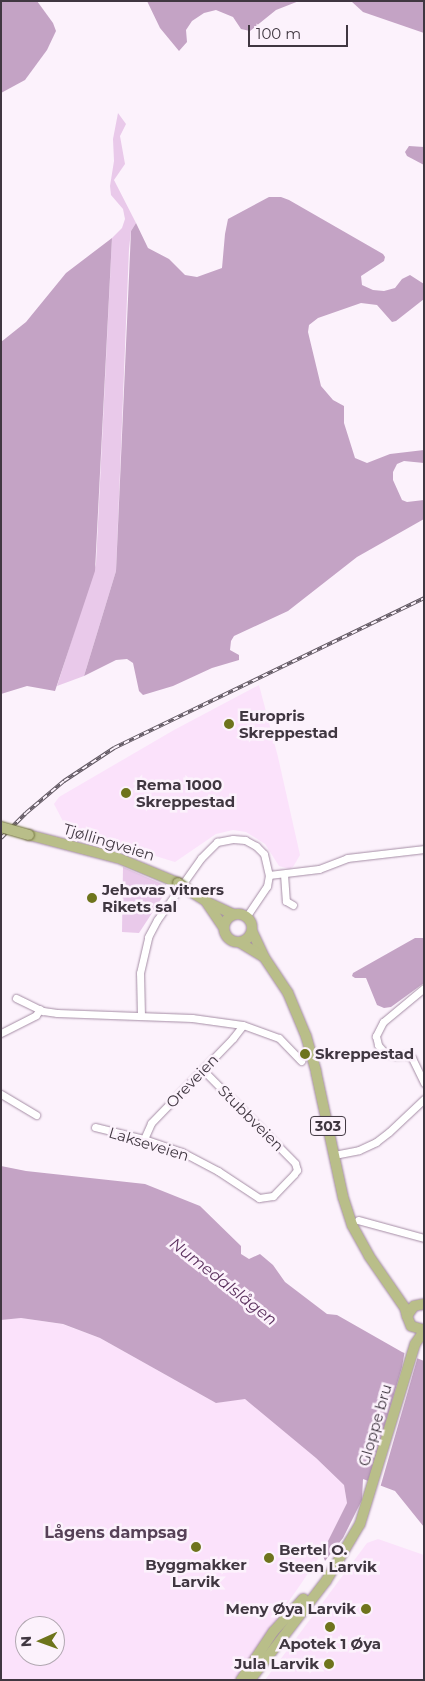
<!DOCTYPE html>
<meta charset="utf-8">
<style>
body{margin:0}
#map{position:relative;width:425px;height:1681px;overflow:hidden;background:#fcf2fc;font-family:Montserrat,sans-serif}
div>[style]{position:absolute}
.built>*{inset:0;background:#fbe2fb}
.green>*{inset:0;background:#e9c9ea}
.forest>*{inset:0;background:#c4a3c5}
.pier>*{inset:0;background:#fcf2fc}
.roads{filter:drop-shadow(0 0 1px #a58da5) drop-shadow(0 0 1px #a58da5)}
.street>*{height:7px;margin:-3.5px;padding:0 3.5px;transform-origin:3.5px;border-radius:3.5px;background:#fff}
.primary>*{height:10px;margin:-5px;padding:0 5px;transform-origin:5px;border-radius:5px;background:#b9be89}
.primary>.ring{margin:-5px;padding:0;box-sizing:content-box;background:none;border:10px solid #b9be89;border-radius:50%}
.rail>*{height:4px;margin-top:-2px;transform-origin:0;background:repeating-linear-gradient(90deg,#fcf2fc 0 5.5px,#625963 0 11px);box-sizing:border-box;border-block:1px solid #625963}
.bridges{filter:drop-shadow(0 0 1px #71723d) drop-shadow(0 0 1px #71723d)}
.primary-bridge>*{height:10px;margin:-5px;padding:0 5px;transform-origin:5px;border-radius:5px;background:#b9be89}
.dots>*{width:14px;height:14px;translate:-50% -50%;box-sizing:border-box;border:2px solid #fcf2fc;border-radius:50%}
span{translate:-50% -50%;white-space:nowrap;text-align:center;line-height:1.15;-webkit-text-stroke:5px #fcf2fc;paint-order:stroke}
.shield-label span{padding:1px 4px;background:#fcf2fc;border:1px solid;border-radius:4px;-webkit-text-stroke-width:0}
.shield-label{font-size:14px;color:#403741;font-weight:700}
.poi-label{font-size:15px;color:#403741;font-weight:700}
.left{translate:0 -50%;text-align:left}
.right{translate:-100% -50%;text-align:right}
.street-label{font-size:15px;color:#403741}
.water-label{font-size:16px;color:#5c325f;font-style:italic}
.neighbourhood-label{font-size:16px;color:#574258;font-weight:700}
.frame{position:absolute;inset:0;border:2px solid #403741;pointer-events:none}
.north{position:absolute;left:15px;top:1616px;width:50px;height:50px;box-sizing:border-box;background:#fcf2fc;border:1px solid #b1a7b1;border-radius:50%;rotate:268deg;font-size:14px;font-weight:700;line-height:20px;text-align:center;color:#403741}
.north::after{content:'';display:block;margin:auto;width:18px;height:22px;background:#6e741c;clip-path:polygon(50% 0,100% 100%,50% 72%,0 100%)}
.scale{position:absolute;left:248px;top:25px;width:100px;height:22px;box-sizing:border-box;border:2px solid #403741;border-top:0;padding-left:6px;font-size:15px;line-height:18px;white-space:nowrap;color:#403741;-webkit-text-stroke:4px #fcf2fc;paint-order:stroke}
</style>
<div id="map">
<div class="built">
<i style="clip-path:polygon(259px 685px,278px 757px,300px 855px,293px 867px,289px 869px,279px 866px,265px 844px,246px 832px,233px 830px,216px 834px,175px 862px,67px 829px,54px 804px,59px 797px,174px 730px)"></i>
<i style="clip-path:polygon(evenodd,21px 1318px,62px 1324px,100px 1338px,216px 1403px,245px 1398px,316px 1458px,344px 1485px,347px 1503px,322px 1553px,235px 1680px,1px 1680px,1px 1320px,21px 1318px,25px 1626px,55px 1626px,55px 1656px,25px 1656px,25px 1626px)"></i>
<i style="clip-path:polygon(378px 1539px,424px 1555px,424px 1680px,265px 1680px,367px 1543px)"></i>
</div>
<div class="green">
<i style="clip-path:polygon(118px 113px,126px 124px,120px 136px,125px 164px,114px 180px,136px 223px,131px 231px,129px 249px,116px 571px,84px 676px,57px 686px,96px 564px,112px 238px,122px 228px,125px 219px,123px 209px,111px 195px,110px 186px,114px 161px,113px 139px)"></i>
<i style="clip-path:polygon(123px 867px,169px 887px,139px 933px,122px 932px)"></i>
</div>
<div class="forest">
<i style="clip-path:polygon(1px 1px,37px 1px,53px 23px,56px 31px,47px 50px,25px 80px,1px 93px)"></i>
<i style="clip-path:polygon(147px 1px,299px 1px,276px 10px,250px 31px,241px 29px,233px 17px,216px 10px,204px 13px,192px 21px,186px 30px,187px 42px,179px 51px,160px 28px)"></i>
<i style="clip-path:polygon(351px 1px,424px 1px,424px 33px,363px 12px)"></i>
<i style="clip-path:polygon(409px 146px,424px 147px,424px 165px,407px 156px,405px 152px)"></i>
<i style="clip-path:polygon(269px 197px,281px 197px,289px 200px,383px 254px,385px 257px,384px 261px,361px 276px,362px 285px,373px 290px,384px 291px,395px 288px,402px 279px,410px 275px,424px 284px,424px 299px,396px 321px,392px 322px,377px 305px,361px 303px,318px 318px,309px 325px,308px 332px,321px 386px,333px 400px,344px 406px,344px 423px,355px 458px,367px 463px,390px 454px,424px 450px,424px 463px,404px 461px,397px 464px,393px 472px,393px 480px,402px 500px,407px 502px,424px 500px,424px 519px,357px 557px,288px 611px,234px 636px,231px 641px,230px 650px,239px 655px,239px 660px,212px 668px,173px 686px,143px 695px,139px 691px,133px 663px,127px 659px,116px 660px,84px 676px,116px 571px,131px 231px,136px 223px,148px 248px,169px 259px,185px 275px,197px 277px,222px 268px,225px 234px,228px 219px)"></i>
<i style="clip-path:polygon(112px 238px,95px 571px,55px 691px,27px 686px,1px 694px,1px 342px,26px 322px,66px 273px)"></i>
<i style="clip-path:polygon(415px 938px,424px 938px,424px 983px,391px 1007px,384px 1008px,377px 1005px,366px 978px,355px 978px,352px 976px,353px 973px)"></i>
<i style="clip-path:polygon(1px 1166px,26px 1171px,145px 1184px,200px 1206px,241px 1246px,241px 1254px,249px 1259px,260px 1254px,273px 1265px,285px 1282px,327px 1314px,337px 1315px,402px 1352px,424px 1361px,424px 1527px,395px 1491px,363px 1479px,362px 1500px,343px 1538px,325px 1561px,322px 1553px,347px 1503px,344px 1485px,316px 1458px,245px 1399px,216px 1403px,100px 1338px,63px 1324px,21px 1318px,1px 1320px)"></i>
</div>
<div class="pier">
<i style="clip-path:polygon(405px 1350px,418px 1356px,380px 1488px,368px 1483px,402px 1367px)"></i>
</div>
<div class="roads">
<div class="street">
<i style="left:284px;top:874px;width:27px;rotate:86deg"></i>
<i style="left:286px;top:901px;width:8px;rotate:30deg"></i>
<i style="left:269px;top:875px;width:50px;rotate:-6.8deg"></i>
<i style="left:319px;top:869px;width:30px;rotate:-21deg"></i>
<i style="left:347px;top:858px;width:78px;rotate:-6.7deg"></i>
<i style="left:424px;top:988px;width:53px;rotate:140.3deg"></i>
<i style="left:383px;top:1022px;width:16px;rotate:117deg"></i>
<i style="left:376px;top:1036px;width:9px;rotate:77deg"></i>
<i style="left:378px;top:1045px;width:11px;rotate:49deg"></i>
<i style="left:385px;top:1053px;width:11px;rotate:15deg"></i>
<i style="left:396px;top:1056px;width:11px;rotate:-5deg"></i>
<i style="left:407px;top:1055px;width:6px;rotate:31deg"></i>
<i style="left:412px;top:1058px;width:28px;rotate:64deg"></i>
<i style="left:16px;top:998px;width:30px;rotate:26deg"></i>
<i style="left:43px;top:1011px;width:14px;rotate:8deg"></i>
<i style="left:57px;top:1013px;width:135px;rotate:2.1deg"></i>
<i style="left:192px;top:1018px;width:51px;rotate:7.8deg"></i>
<i style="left:243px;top:1025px;width:38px;rotate:20deg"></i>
<i style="left:279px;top:1038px;width:32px;rotate:46deg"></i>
<i style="left:141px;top:1016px;width:43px;rotate:-91.3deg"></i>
<i style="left:140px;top:973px;width:37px;rotate:-77deg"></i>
<i style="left:148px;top:937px;width:19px;rotate:-62deg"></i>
<i style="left:157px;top:920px;width:76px;rotate:-54.6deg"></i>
<i style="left:201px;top:858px;width:23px;rotate:-45deg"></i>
<i style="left:217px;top:842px;width:16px;rotate:-11deg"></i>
<i style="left:233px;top:839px;width:12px;rotate:5deg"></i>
<i style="left:245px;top:840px;width:13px;rotate:29deg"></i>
<i style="left:256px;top:846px;width:11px;rotate:45deg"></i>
<i style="left:264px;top:854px;width:22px;rotate:77deg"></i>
<i style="left:269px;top:875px;width:11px;rotate:100deg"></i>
<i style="left:267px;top:886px;width:36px;rotate:124deg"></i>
<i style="left:1px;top:1033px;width:39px;rotate:-27deg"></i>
<i style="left:36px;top:1015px;width:7px;rotate:-56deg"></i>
<i style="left:1px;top:1094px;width:41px;rotate:31deg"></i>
<i style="left:95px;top:1127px;width:50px;rotate:13.8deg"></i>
<i style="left:144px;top:1139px;width:40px;rotate:18.9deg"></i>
<i style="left:182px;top:1152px;width:41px;rotate:27.8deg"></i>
<i style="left:218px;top:1171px;width:49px;rotate:33.4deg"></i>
<i style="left:259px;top:1198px;width:14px;rotate:-8deg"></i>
<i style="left:273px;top:1196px;width:30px;rotate:-46deg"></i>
<i style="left:294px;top:1174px;width:5px;rotate:-53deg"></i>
<i style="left:297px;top:1170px;width:7px;rotate:-106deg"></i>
<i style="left:295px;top:1163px;width:131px;rotate:-134.7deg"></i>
<i style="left:144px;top:1139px;width:17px;rotate:-66deg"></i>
<i style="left:151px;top:1123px;width:118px;rotate:-46deg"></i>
<i style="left:233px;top:1038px;width:16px;rotate:-52deg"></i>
<i style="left:334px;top:1155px;width:25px;rotate:-11deg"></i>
<i style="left:359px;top:1150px;width:19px;rotate:-25deg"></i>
<i style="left:376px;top:1142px;width:16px;rotate:-38deg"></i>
<i style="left:389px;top:1132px;width:48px;rotate:-43.3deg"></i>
<i style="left:358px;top:1220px;width:68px;rotate:15.3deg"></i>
</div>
<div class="primary">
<i style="left:29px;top:835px;width:92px;rotate:14.5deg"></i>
<i style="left:118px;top:858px;width:65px;rotate:22.6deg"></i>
<i style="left:185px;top:888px;width:26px;rotate:32deg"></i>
<i style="left:207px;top:902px;width:29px;rotate:25deg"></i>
<i style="left:207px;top:903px;width:29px;rotate:56deg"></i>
<i class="ring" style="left:224px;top:914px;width:18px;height:18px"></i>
<i style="left:252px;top:931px;width:29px;rotate:65deg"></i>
<i style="left:264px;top:957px;width:43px;rotate:56.3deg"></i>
<i style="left:288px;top:993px;width:47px;rotate:67.3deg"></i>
<i style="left:306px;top:1036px;width:37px;rotate:74deg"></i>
<i style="left:316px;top:1072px;width:128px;rotate:77.8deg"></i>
<i style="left:343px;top:1197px;width:29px;rotate:72deg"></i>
<i style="left:352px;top:1225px;width:35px;rotate:61deg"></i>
<i style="left:369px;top:1256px;width:63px;rotate:55.3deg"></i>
<i style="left:405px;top:1308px;width:8px;rotate:76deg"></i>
<i style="left:239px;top:942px;width:29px;rotate:31deg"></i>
<i style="left:424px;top:1304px;width:10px;rotate:169deg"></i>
<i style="left:414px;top:1306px;width:12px;rotate:125deg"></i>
<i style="left:407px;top:1316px;width:11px;rotate:68deg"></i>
<i style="left:411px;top:1326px;width:14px;rotate:17deg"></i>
<i style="left:241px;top:1680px;width:58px;rotate:-56.3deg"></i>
<i style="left:273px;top:1632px;width:45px;rotate:-47.7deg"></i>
<i style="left:250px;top:1680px;width:125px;rotate:-52.5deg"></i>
<i style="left:326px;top:1581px;width:66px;rotate:-59.2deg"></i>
<i style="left:360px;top:1524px;width:188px;rotate:-73deg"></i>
<i style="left:415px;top:1344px;width:16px;rotate:-55deg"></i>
</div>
</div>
<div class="rail">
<i style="left:1px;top:838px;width:35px;rotate:-45deg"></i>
<i style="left:26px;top:813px;width:50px;rotate:-40.1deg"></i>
<i style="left:64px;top:781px;width:60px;rotate:-33.4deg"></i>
<i style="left:114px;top:748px;width:344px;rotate:-25.8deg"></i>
</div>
<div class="bridges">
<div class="primary-bridge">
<i style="left:1px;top:827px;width:29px;rotate:16deg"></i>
<i style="left:178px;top:883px;width:9px;rotate:36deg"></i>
</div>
</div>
<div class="dots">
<i style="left:229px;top:724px;background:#6e741c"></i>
<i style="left:126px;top:793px;background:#6e741c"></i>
<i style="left:92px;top:898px;background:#6e741c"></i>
<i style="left:305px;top:1054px;background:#6e741c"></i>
<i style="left:196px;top:1547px;background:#6e741c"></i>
<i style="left:269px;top:1558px;background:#6e741c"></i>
<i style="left:366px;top:1609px;background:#6e741c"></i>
<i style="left:330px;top:1627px;background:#6e741c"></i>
<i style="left:329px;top:1664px;background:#6e741c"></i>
</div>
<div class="shield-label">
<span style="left:328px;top:1126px">303</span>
</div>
<div class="poi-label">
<span class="left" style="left:239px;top:724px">Europris<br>Skreppestad</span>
<span class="left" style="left:136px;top:793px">Rema 1000<br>Skreppestad</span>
<span class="left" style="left:102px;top:898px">Jehovas vitners<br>Rikets sal</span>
<span class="left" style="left:315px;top:1054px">Skreppestad</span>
<span class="left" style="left:279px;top:1558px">Bertel O.<br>Steen Larvik</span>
<span style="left:196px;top:1573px">Byggmakker<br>Larvik</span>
<span class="right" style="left:356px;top:1609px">Meny Øya Larvik</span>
<span style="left:330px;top:1644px">Apotek 1 Øya</span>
<span class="right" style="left:319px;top:1664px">Jula Larvik</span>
</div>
<div class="street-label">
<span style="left:109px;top:842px;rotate:17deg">Tjøllingveien</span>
<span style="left:192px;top:1081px;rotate:-46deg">Oreveien</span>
<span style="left:251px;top:1118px;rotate:45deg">Stubbveien</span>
<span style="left:149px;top:1144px;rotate:17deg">Lakseveien</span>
<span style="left:375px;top:1425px;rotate:-74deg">Gloppe bru</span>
</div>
<div class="water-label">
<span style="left:223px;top:1282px;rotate:38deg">Numedalslågen</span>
</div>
<div class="neighbourhood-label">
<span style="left:116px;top:1533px">Lågens dampsag</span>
</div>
<div class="frame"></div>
<div class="north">N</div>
<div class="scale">100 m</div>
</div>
